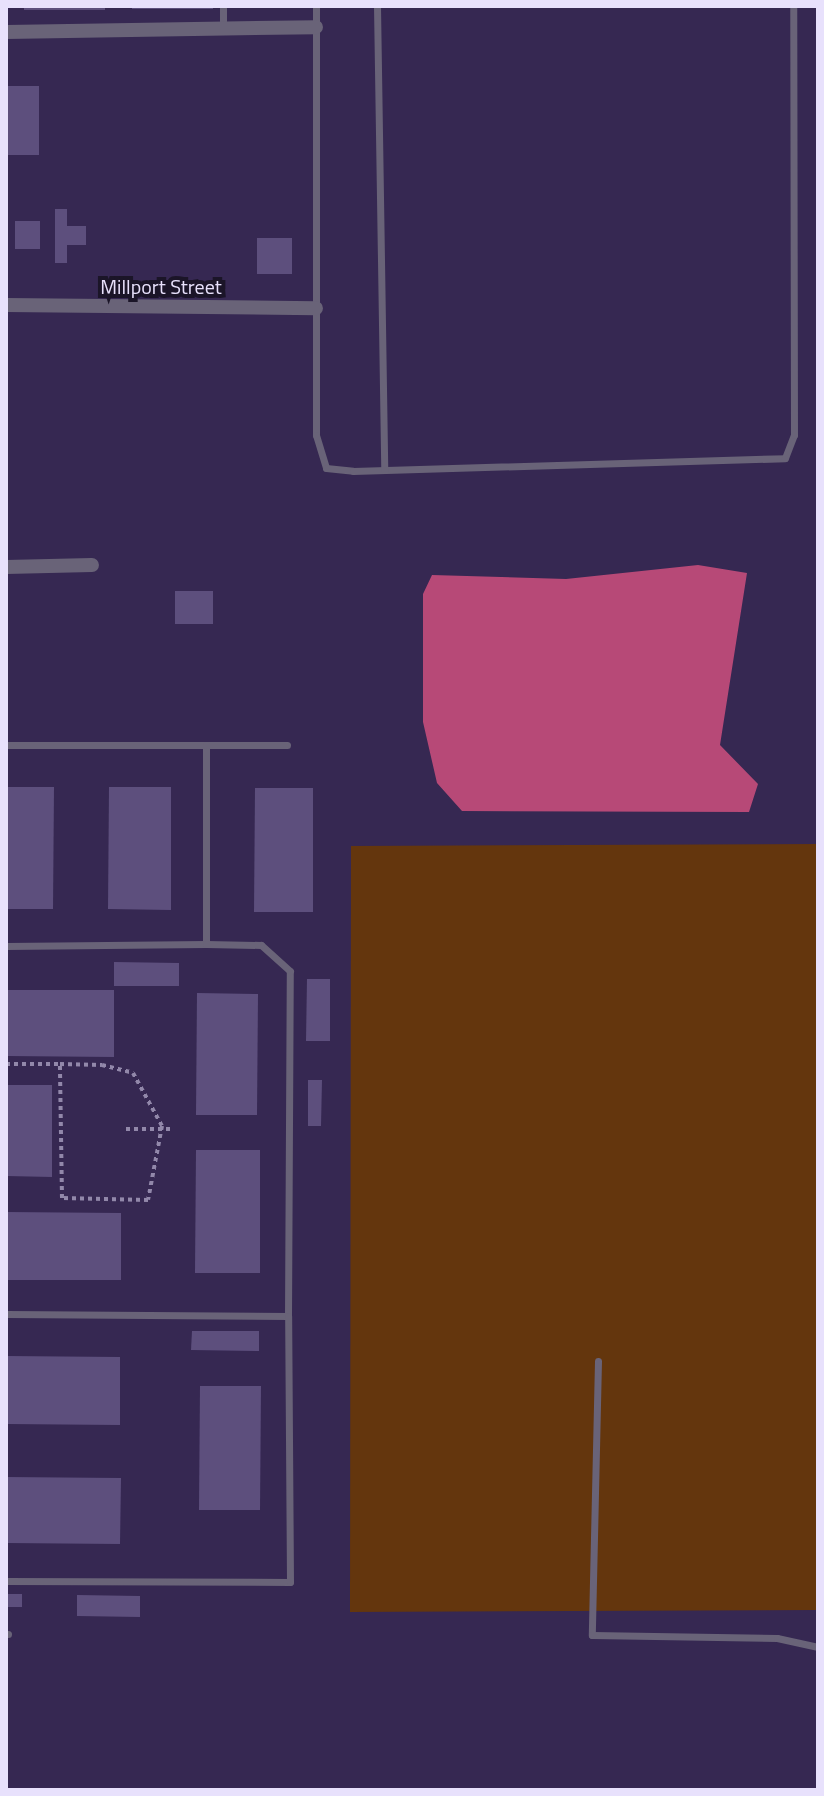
<!DOCTYPE html>
<style>
body{margin:0}
#map{position:relative;width:824px;height:1796px;overflow:hidden;background:#362852;font-family:"Titillium Web",sans-serif}
div>[style]{position:absolute}
.green>*{inset:0;background:#64360d}
.water>*{inset:0;background:#b74977}
.building>*{inset:0;background:#5d4f7d}
.path>*{height:4px;margin-top:-2px;transform-origin:0;background:repeating-linear-gradient(90deg,#9288aa 0 4px,transparent 0 8px)}
.service>*{height:7px;margin:-3.5px;padding:0 3.5px;transform-origin:3.5px;border-radius:3.5px;background:#696378}
.minor>*{height:14px;margin:-7px;padding:0 7px;transform-origin:7px;border-radius:7px;background:#696378}
span{translate:-50% -50%;white-space:nowrap;text-align:center;line-height:1.15;-webkit-text-stroke:8px #1b1528;paint-order:stroke}
.street-label{font-size:20px;color:#e8e1fc}
.frame{position:absolute;inset:0;border:8px solid #e8e1fc;pointer-events:none}
</style>
<div id="map">
<div class="green">
<i style="clip-path:polygon(818px 844px,818px 1610px,350px 1612px,351px 846px)"></i>
</div>
<div class="water">
<i style="clip-path:polygon(698px 565px,747px 573px,720px 745px,758px 784px,749px 812px,462px 811px,437px 783px,423px 722px,423px 594px,432px 575px,566px 579px)"></i>
</div>
<div class="building">
<i style="clip-path:polygon(24px 6px,105px 6px,105px 10px,24px 10px)"></i>
<i style="clip-path:polygon(132px 6px,213px 6px,213px 9px,132px 9px)"></i>
<i style="clip-path:polygon(6px 86px,39px 86px,39px 155px,6px 155px)"></i>
<i style="clip-path:polygon(55px 209px,67px 209px,67px 226px,86px 226px,86px 245px,67px 245px,67px 263px,55px 263px)"></i>
<i style="clip-path:polygon(15px 221px,40px 221px,40px 249px,15px 249px)"></i>
<i style="clip-path:polygon(257px 238px,292px 238px,292px 274px,257px 274px)"></i>
<i style="clip-path:polygon(175px 591px,213px 591px,213px 624px,175px 624px)"></i>
<i style="clip-path:polygon(6px 787px,54px 787px,53px 909px,6px 909px)"></i>
<i style="clip-path:polygon(109px 787px,171px 787px,171px 910px,108px 909px)"></i>
<i style="clip-path:polygon(255px 788px,313px 788px,313px 912px,254px 912px)"></i>
<i style="clip-path:polygon(114px 962px,179px 963px,179px 986px,114px 986px)"></i>
<i style="clip-path:polygon(307px 979px,330px 979px,330px 1041px,306px 1041px)"></i>
<i style="clip-path:polygon(6px 990px,114px 990px,114px 1057px,6px 1056px)"></i>
<i style="clip-path:polygon(197px 993px,258px 994px,257px 1115px,196px 1115px)"></i>
<i style="clip-path:polygon(308px 1080px,322px 1080px,321px 1126px,308px 1126px)"></i>
<i style="clip-path:polygon(6px 1085px,52px 1085px,52px 1177px,6px 1176px)"></i>
<i style="clip-path:polygon(196px 1150px,260px 1150px,260px 1273px,195px 1273px)"></i>
<i style="clip-path:polygon(6px 1212px,121px 1213px,121px 1280px,6px 1280px)"></i>
<i style="clip-path:polygon(192px 1331px,259px 1331px,259px 1351px,191px 1350px)"></i>
<i style="clip-path:polygon(6px 1356px,120px 1357px,120px 1425px,6px 1424px)"></i>
<i style="clip-path:polygon(200px 1386px,261px 1386px,260px 1510px,199px 1510px)"></i>
<i style="clip-path:polygon(6px 1477px,121px 1478px,120px 1544px,6px 1543px)"></i>
<i style="clip-path:polygon(6px 1594px,22px 1594px,22px 1607px,6px 1607px)"></i>
<i style="clip-path:polygon(77px 1595px,140px 1596px,140px 1617px,77px 1616px)"></i>
</div>
<div class="path">
<i style="left:6px;top:1064px;width:54px"></i>
<i style="left:60px;top:1064px;width:42px;rotate:1.4deg"></i>
<i style="left:102px;top:1065px;width:32px;rotate:14deg"></i>
<i style="left:133px;top:1073px;width:60px;rotate:61.3deg"></i>
<i style="left:162px;top:1126px;width:75px;rotate:100.7deg"></i>
<i style="left:148px;top:1200px;width:86px;rotate:-178.7deg"></i>
<i style="left:62px;top:1198px;width:134px;rotate:-90.9deg"></i>
<i style="left:126px;top:1129px;width:46px"></i>
</div>
<div class="service">
<i style="left:223px;top:6px;width:22px;rotate:90deg"></i>
<i style="left:316px;top:6px;width:429px;rotate:90deg"></i>
<i style="left:316px;top:435px;width:34px;rotate:73deg"></i>
<i style="left:326px;top:468px;width:27px;rotate:6deg"></i>
<i style="left:353px;top:471px;width:432px;rotate:-1.7deg"></i>
<i style="left:785px;top:458px;width:25px;rotate:-69deg"></i>
<i style="left:794px;top:435px;width:429px;rotate:-90.1deg"></i>
<i style="left:377px;top:6px;width:464px;rotate:89.1deg"></i>
<i style="left:6px;top:745px;width:281px"></i>
<i style="left:6px;top:946px;width:200px;rotate:-0.6deg"></i>
<i style="left:206px;top:944px;width:199px;rotate:-90deg"></i>
<i style="left:6px;top:1314px;width:282px;rotate:0.4deg"></i>
<i style="left:288px;top:1316px;width:345px;rotate:-89.7deg"></i>
<i style="left:290px;top:971px;width:39px;rotate:-138deg"></i>
<i style="left:261px;top:945px;width:55px;rotate:-179deg"></i>
<i style="left:598px;top:1361px;width:274px;rotate:91.3deg"></i>
<i style="left:592px;top:1635px;width:185px;rotate:0.9deg"></i>
<i style="left:777px;top:1638px;width:42px;rotate:12.4deg"></i>
<i style="left:6px;top:1581px;width:284px;rotate:0.2deg"></i>
<i style="left:290px;top:1582px;width:266px;rotate:-90.4deg"></i>
<i style="left:6px;top:1634px;width:2px"></i>
</div>
<div class="minor">
<i style="left:6px;top:32px;width:310px;rotate:-0.9deg"></i>
<i style="left:6px;top:305px;width:310px;rotate:0.6deg"></i>
<i style="left:6px;top:567px;width:86px;rotate:-1.3deg"></i>
</div>
<div class="street-label">
<span style="left:161px;top:286px">Millport Street</span>
</div>
<div class="frame"></div>
</div>
